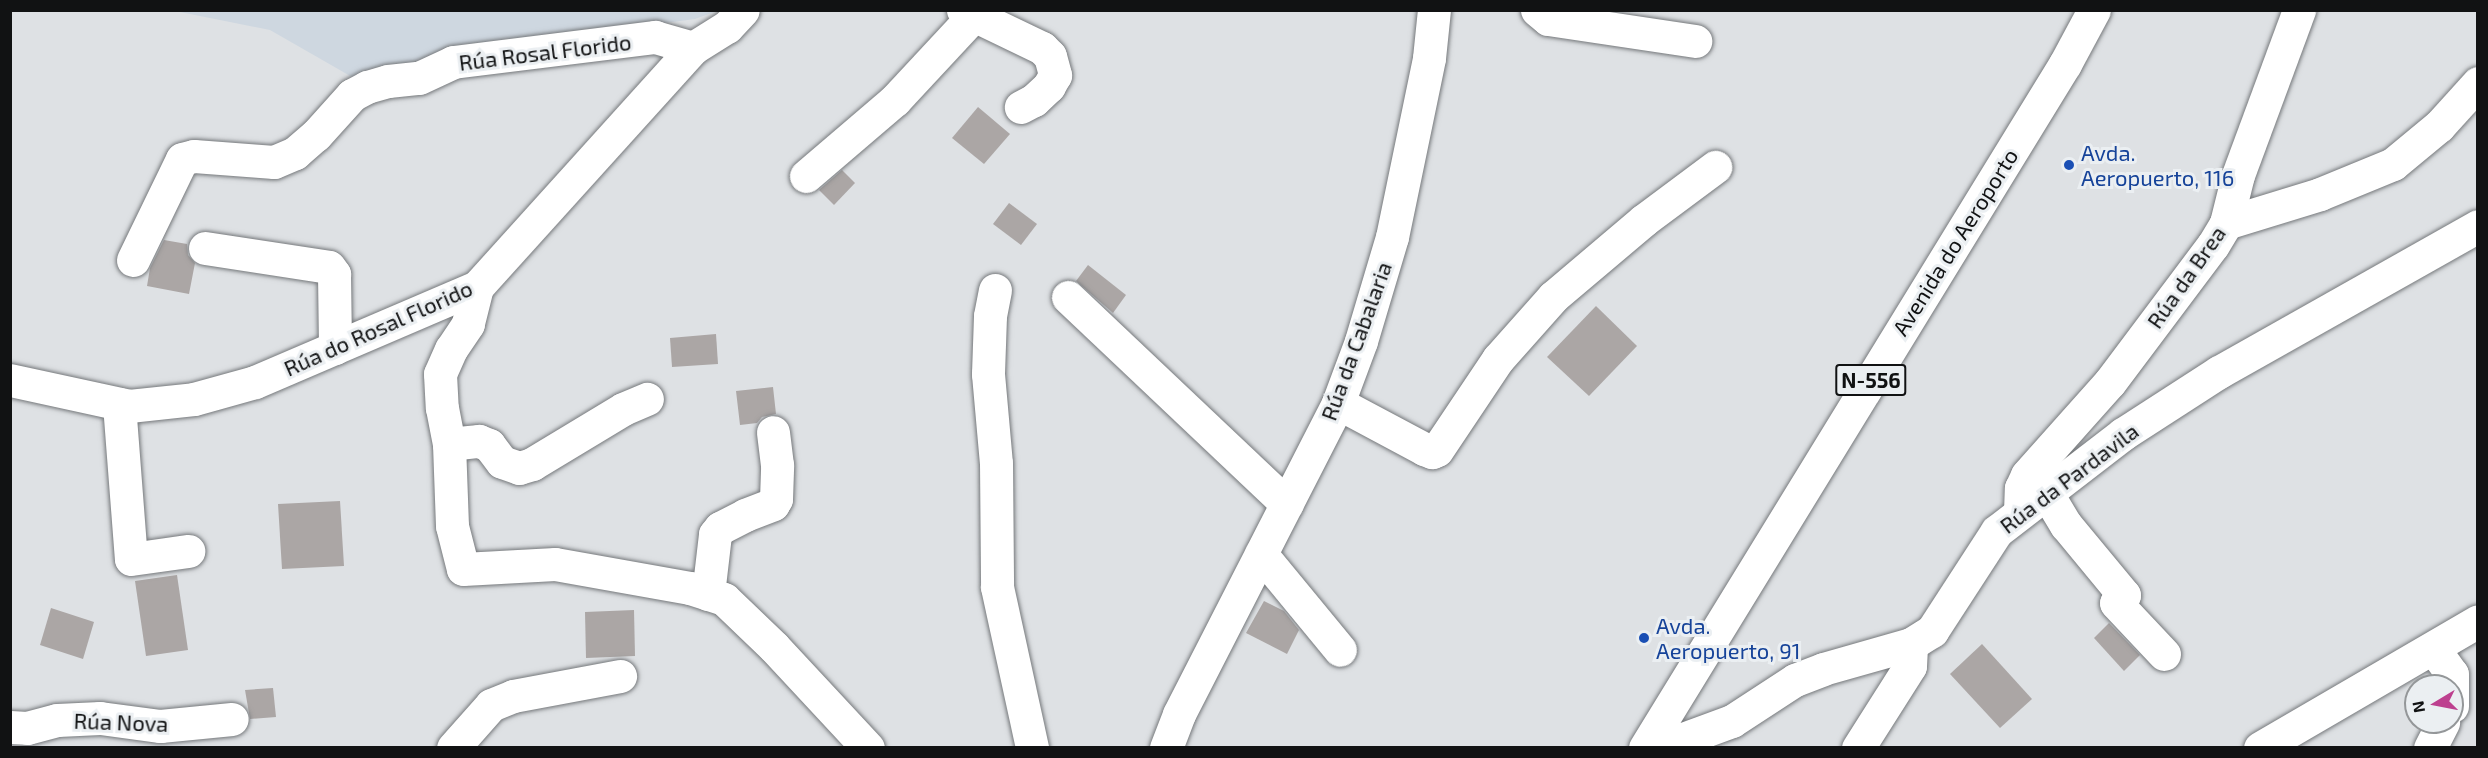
<!DOCTYPE html>
<meta charset="utf-8">
<style>
body{margin:0}
#map{position:relative;width:2488px;height:758px;overflow:hidden;background:#dee1e4;font-family:"Exo 2",sans-serif}
div>[style]{position:absolute}
.built>*{inset:0;background:#ced7e0}
.building>*{inset:0;background:#aba6a5}
.roads{filter:drop-shadow(0 0 2px #75787b) drop-shadow(0 0 2px #75787b)}
.minor>*{height:33px;margin:-16.5px;padding:0 16.5px;transform-origin:16.5px;border-radius:16.5px;background:#fff}
.major>*{height:33px;margin:-16.5px;padding:0 16.5px;transform-origin:16.5px;border-radius:16.5px;background:#fff}
.dots>*{width:16px;height:16px;translate:-50% -50%;box-sizing:border-box;border:3px solid #ebeff2;border-radius:50%}
span{translate:-50% -50%;white-space:nowrap;text-align:center;line-height:1.15;-webkit-text-stroke:6px #ebeff2;paint-order:stroke}
.shield-label span{padding:2px 4px;background:#ebeff2;border:2px solid;border-radius:4px;-webkit-text-stroke-width:0}
.shield-label{font-size:21px;color:#111213;font-weight:700}
.street-label{font-size:22px;color:#111213}
.transit-label{font-size:22px;color:#164399}
.left{translate:0 -50%;text-align:left}
.frame{position:absolute;inset:0;border:12px solid #111213;pointer-events:none}
.north{position:absolute;left:2404px;top:674px;width:60px;height:60px;box-sizing:border-box;background:#ebeff2;border:2px solid #949799;border-radius:50%;rotate:260deg;font-size:16px;font-weight:700;line-height:24px;text-align:center;color:#111213}
.north::after{content:'';display:block;margin:auto;width:21px;height:27px;background:#bd408f;clip-path:polygon(50% 0,100% 100%,50% 72%,0 100%)}
</style>
<div id="map">
<div class="built">
<i style="clip-path:polygon(175px 11px,717px 11px,695px 19px,444px 53px,429px 68px,352px 77px,270px 30px)"></i>
</div>
<div class="building">
<i style="clip-path:polygon(978px 107px,1010px 134px,984px 164px,952px 138px)"></i>
<i style="clip-path:polygon(842px 170px,855px 183px,834px 205px,819px 190px)"></i>
<i style="clip-path:polygon(1009px 203px,1037px 224px,1021px 245px,993px 224px)"></i>
<i style="clip-path:polygon(164px 240px,187px 244px,188px 255px,195px 263px,189px 294px,147px 286px,150px 268px)"></i>
<i style="clip-path:polygon(1088px 265px,1126px 295px,1113px 313px,1076px 281px)"></i>
<i style="clip-path:polygon(1596px 306px,1637px 346px,1589px 396px,1547px 357px)"></i>
<i style="clip-path:polygon(716px 334px,718px 364px,672px 367px,670px 338px)"></i>
<i style="clip-path:polygon(773px 387px,776px 414px,762px 417px,757px 423px,740px 425px,736px 391px)"></i>
<i style="clip-path:polygon(340px 501px,344px 566px,282px 569px,278px 504px)"></i>
<i style="clip-path:polygon(177px 575px,188px 650px,146px 656px,135px 581px)"></i>
<i style="clip-path:polygon(1264px 601px,1284px 611px,1299px 630px,1287px 654px,1246px 633px)"></i>
<i style="clip-path:polygon(51px 608px,94px 622px,83px 659px,40px 645px)"></i>
<i style="clip-path:polygon(634px 610px,635px 656px,586px 658px,585px 612px)"></i>
<i style="clip-path:polygon(2109px 623px,2140px 655px,2124px 671px,2094px 638px)"></i>
<i style="clip-path:polygon(1982px 644px,2032px 699px,2000px 728px,1950px 674px)"></i>
<i style="clip-path:polygon(273px 688px,276px 717px,250px 719px,245px 690px)"></i>
</div>
<div class="roads">
<div class="minor">
<i style="left:963px;top:10px;width:88px;rotate:25.7deg"></i>
<i style="left:1042px;top:48px;width:11px;rotate:45deg"></i>
<i style="left:1050px;top:56px;width:20px;rotate:75deg"></i>
<i style="left:1055px;top:75px;width:13px;rotate:119deg"></i>
<i style="left:1049px;top:86px;width:21px;rotate:137deg"></i>
<i style="left:1034px;top:100px;width:15px;rotate:152deg"></i>
<i style="left:1537px;top:10px;width:14px;rotate:39deg"></i>
<i style="left:1548px;top:19px;width:149px;rotate:8.5deg"></i>
<i style="left:806px;top:176px;width:117px;rotate:-40.5deg"></i>
<i style="left:895px;top:100px;width:116px;rotate:-47.1deg"></i>
<i style="left:2226px;top:223px;width:98px;rotate:-17.1deg"></i>
<i style="left:2320px;top:194px;width:79px;rotate:-22.3deg"></i>
<i style="left:2393px;top:164px;width:60px;rotate:-39.6deg"></i>
<i style="left:2439px;top:126px;width:58px;rotate:-47.8deg"></i>
<i style="left:205px;top:248px;width:125px;rotate:8.7deg"></i>
<i style="left:329px;top:267px;width:9px;rotate:54deg"></i>
<i style="left:334px;top:274px;width:74px;rotate:89.2deg"></i>
<i style="left:133px;top:260px;width:112px;rotate:-64.1deg"></i>
<i style="left:182px;top:159px;width:12px;rotate:-14deg"></i>
<i style="left:194px;top:156px;width:80px;rotate:4.3deg"></i>
<i style="left:274px;top:162px;width:23px;rotate:-23deg"></i>
<i style="left:295px;top:153px;width:28px;rotate:-41deg"></i>
<i style="left:316px;top:135px;width:54px;rotate:-48deg"></i>
<i style="left:352px;top:95px;width:17px;rotate:-28deg"></i>
<i style="left:367px;top:87px;width:22px;rotate:-16deg"></i>
<i style="left:388px;top:81px;width:31px;rotate:-6deg"></i>
<i style="left:419px;top:78px;width:38px;rotate:-25deg"></i>
<i style="left:453px;top:62px;width:204px;rotate:-7.1deg"></i>
<i style="left:655px;top:37px;width:40px;rotate:16deg"></i>
<i style="left:477px;top:287px;width:38px;rotate:104deg"></i>
<i style="left:468px;top:324px;width:30px;rotate:124deg"></i>
<i style="left:451px;top:349px;width:27px;rotate:114deg"></i>
<i style="left:440px;top:374px;width:34px;rotate:87deg"></i>
<i style="left:442px;top:408px;width:37px;rotate:79deg"></i>
<i style="left:449px;top:444px;width:82px;rotate:87.9deg"></i>
<i style="left:452px;top:526px;width:44px;rotate:75.7deg"></i>
<i style="left:463px;top:569px;width:92px;rotate:-3.1deg"></i>
<i style="left:555px;top:564px;width:137px;rotate:10.1deg"></i>
<i style="left:690px;top:588px;width:36px;rotate:18deg"></i>
<i style="left:724px;top:599px;width:69px;rotate:43.8deg"></i>
<i style="left:774px;top:647px;width:138px;rotate:47.1deg"></i>
<i style="left:995px;top:290px;width:26px;rotate:101deg"></i>
<i style="left:990px;top:316px;width:58px;rotate:92deg"></i>
<i style="left:988px;top:374px;width:89px;rotate:84.9deg"></i>
<i style="left:996px;top:463px;width:124px;rotate:89.5deg"></i>
<i style="left:997px;top:587px;width:165px;rotate:77.7deg"></i>
<i style="left:1068px;top:297px;width:301px;rotate:43.4deg"></i>
<i style="left:10px;top:380px;width:122px;rotate:12.3deg"></i>
<i style="left:129px;top:406px;width:65px;rotate:-6.1deg"></i>
<i style="left:194px;top:399px;width:63px;rotate:-15.6deg"></i>
<i style="left:255px;top:382px;width:241px;rotate:-23.2deg"></i>
<i style="left:477px;top:287px;width:322px;rotate:-47.9deg"></i>
<i style="left:693px;top:48px;width:40px;rotate:-32deg"></i>
<i style="left:727px;top:27px;width:23px;rotate:-47deg"></i>
<i style="left:1338px;top:403px;width:98px;rotate:28.1deg"></i>
<i style="left:1424px;top:449px;width:9px;rotate:21deg"></i>
<i style="left:1432px;top:452px;width:5px;rotate:-22deg"></i>
<i style="left:1437px;top:450px;width:110px;rotate:-56.2deg"></i>
<i style="left:1498px;top:359px;width:83px;rotate:-48.4deg"></i>
<i style="left:1553px;top:297px;width:119px;rotate:-40.2deg"></i>
<i style="left:1644px;top:220px;width:89px;rotate:-36.7deg"></i>
<i style="left:119px;top:404px;width:155px;rotate:85.6deg"></i>
<i style="left:131px;top:559px;width:58px;rotate:-8deg"></i>
<i style="left:449px;top:444px;width:30px;rotate:-6deg"></i>
<i style="left:479px;top:441px;width:11px;rotate:22deg"></i>
<i style="left:489px;top:445px;width:21px;rotate:53deg"></i>
<i style="left:502px;top:462px;width:18px;rotate:19deg"></i>
<i style="left:519px;top:468px;width:14px;rotate:-17deg"></i>
<i style="left:532px;top:464px;width:106px;rotate:-31.1deg"></i>
<i style="left:623px;top:409px;width:26px;rotate:-23deg"></i>
<i style="left:2046px;top:492px;width:39px;rotate:59deg"></i>
<i style="left:2066px;top:525px;width:91px;rotate:50.4deg"></i>
<i style="left:2124px;top:595px;width:11px;rotate:135deg"></i>
<i style="left:2116px;top:603px;width:70px;rotate:46.7deg"></i>
<i style="left:2020px;top:512px;width:24px;rotate:-88deg"></i>
<i style="left:2021px;top:488px;width:14px;rotate:-65deg"></i>
<i style="left:2027px;top:475px;width:125px;rotate:-48.3deg"></i>
<i style="left:2110px;top:382px;width:171px;rotate:-53.1deg"></i>
<i style="left:2213px;top:245px;width:26px;rotate:-59deg"></i>
<i style="left:2226px;top:223px;width:49px;rotate:-76deg"></i>
<i style="left:2238px;top:175px;width:176px;rotate:-69.7deg"></i>
<i style="left:1261px;top:554px;width:124px;rotate:50.5deg"></i>
<i style="left:708px;top:594px;width:60px;rotate:-83.3deg"></i>
<i style="left:715px;top:534px;width:8px;rotate:-50deg"></i>
<i style="left:720px;top:528px;width:28px;rotate:-27deg"></i>
<i style="left:745px;top:515px;width:30px;rotate:-21deg"></i>
<i style="left:773px;top:504px;width:6px;rotate:-59deg"></i>
<i style="left:776px;top:499px;width:34px;rotate:-88deg"></i>
<i style="left:777px;top:465px;width:33px;rotate:-97deg"></i>
<i style="left:2433px;top:648px;width:32px;rotate:54deg"></i>
<i style="left:2452px;top:674px;width:32px;rotate:90deg"></i>
<i style="left:10px;top:727px;width:17px;rotate:3deg"></i>
<i style="left:27px;top:728px;width:31px;rotate:-15deg"></i>
<i style="left:57px;top:720px;width:43px;rotate:-2.7deg"></i>
<i style="left:100px;top:718px;width:61px;rotate:7.6deg"></i>
<i style="left:160px;top:726px;width:72px;rotate:-5.6deg"></i>
<i style="left:453px;top:748px;width:57px;rotate:-48.5deg"></i>
<i style="left:491px;top:705px;width:24px;rotate:-22deg"></i>
<i style="left:513px;top:696px;width:109px;rotate:-10.6deg"></i>
<i style="left:1166px;top:748px;width:36px;rotate:-69deg"></i>
<i style="left:1179px;top:714px;width:349px;rotate:-62.9deg"></i>
<i style="left:1338px;top:403px;width:66px;rotate:-69.6deg"></i>
<i style="left:1361px;top:341px;width:109px;rotate:-73.4deg"></i>
<i style="left:1392px;top:237px;width:183px;rotate:-78.3deg"></i>
<i style="left:1429px;top:58px;width:48px;rotate:-84.1deg"></i>
<i style="left:1651px;top:748px;width:33px;rotate:-16deg"></i>
<i style="left:1683px;top:739px;width:52px;rotate:-20.2deg"></i>
<i style="left:1732px;top:721px;width:75px;rotate:-33.1deg"></i>
<i style="left:1795px;top:680px;width:30px;rotate:-21deg"></i>
<i style="left:1823px;top:669px;width:91px;rotate:-15.9deg"></i>
<i style="left:1911px;top:644px;width:25px;rotate:-32deg"></i>
<i style="left:1932px;top:631px;width:119px;rotate:-57deg"></i>
<i style="left:1997px;top:531px;width:159px;rotate:-37.6deg"></i>
<i style="left:2123px;top:434px;width:114px;rotate:-32.9deg"></i>
<i style="left:2219px;top:372px;width:297px;rotate:-29.4deg"></i>
<i style="left:1858px;top:748px;width:97px;rotate:-57.6deg"></i>
<i style="left:1910px;top:666px;width:22px;rotate:-87deg"></i>
<i style="left:2260px;top:748px;width:252px;rotate:-30.2deg"></i>
<i style="left:2430px;top:748px;width:29px;rotate:-63deg"></i>
</div>
<div class="major">
<i style="left:1645px;top:748px;width:803px;rotate:-58.45deg"></i>
<i style="left:2065px;top:64px;width:61px;rotate:-61.8deg"></i>
</div>
</div>
<div class="dots">
<i style="left:2069px;top:165px;background:#1a4fb4"></i>
<i style="left:1644px;top:638px;background:#1a4fb4"></i>
</div>
<div class="shield-label">
<span style="left:1871px;top:380px">N-556</span>
</div>
<div class="street-label">
<span style="left:545px;top:52px;rotate:-7deg">Rúa Rosal Florido</span>
<span style="left:1955px;top:242px;rotate:-58deg">Avenida do Aeroporto</span>
<span style="left:2186px;top:277px;rotate:-55deg">Rúa da Brea</span>
<span style="left:378px;top:328px;rotate:-24deg">Rúa do Rosal Florido</span>
<span style="left:1356px;top:341px;rotate:-70deg">Rúa da Cabalaria</span>
<span style="left:2069px;top:478px;rotate:-37deg">Rúa da Pardavila</span>
<span style="left:121px;top:722px;rotate:2deg">Rúa Nova</span>
</div>
<div class="transit-label">
<span class="left" style="left:2081px;top:165px">Avda.<br>Aeropuerto, 116</span>
<span class="left" style="left:1656px;top:638px">Avda.<br>Aeropuerto, 91</span>
</div>
<div class="frame"></div>
<div class="north">N</div>
</div>
